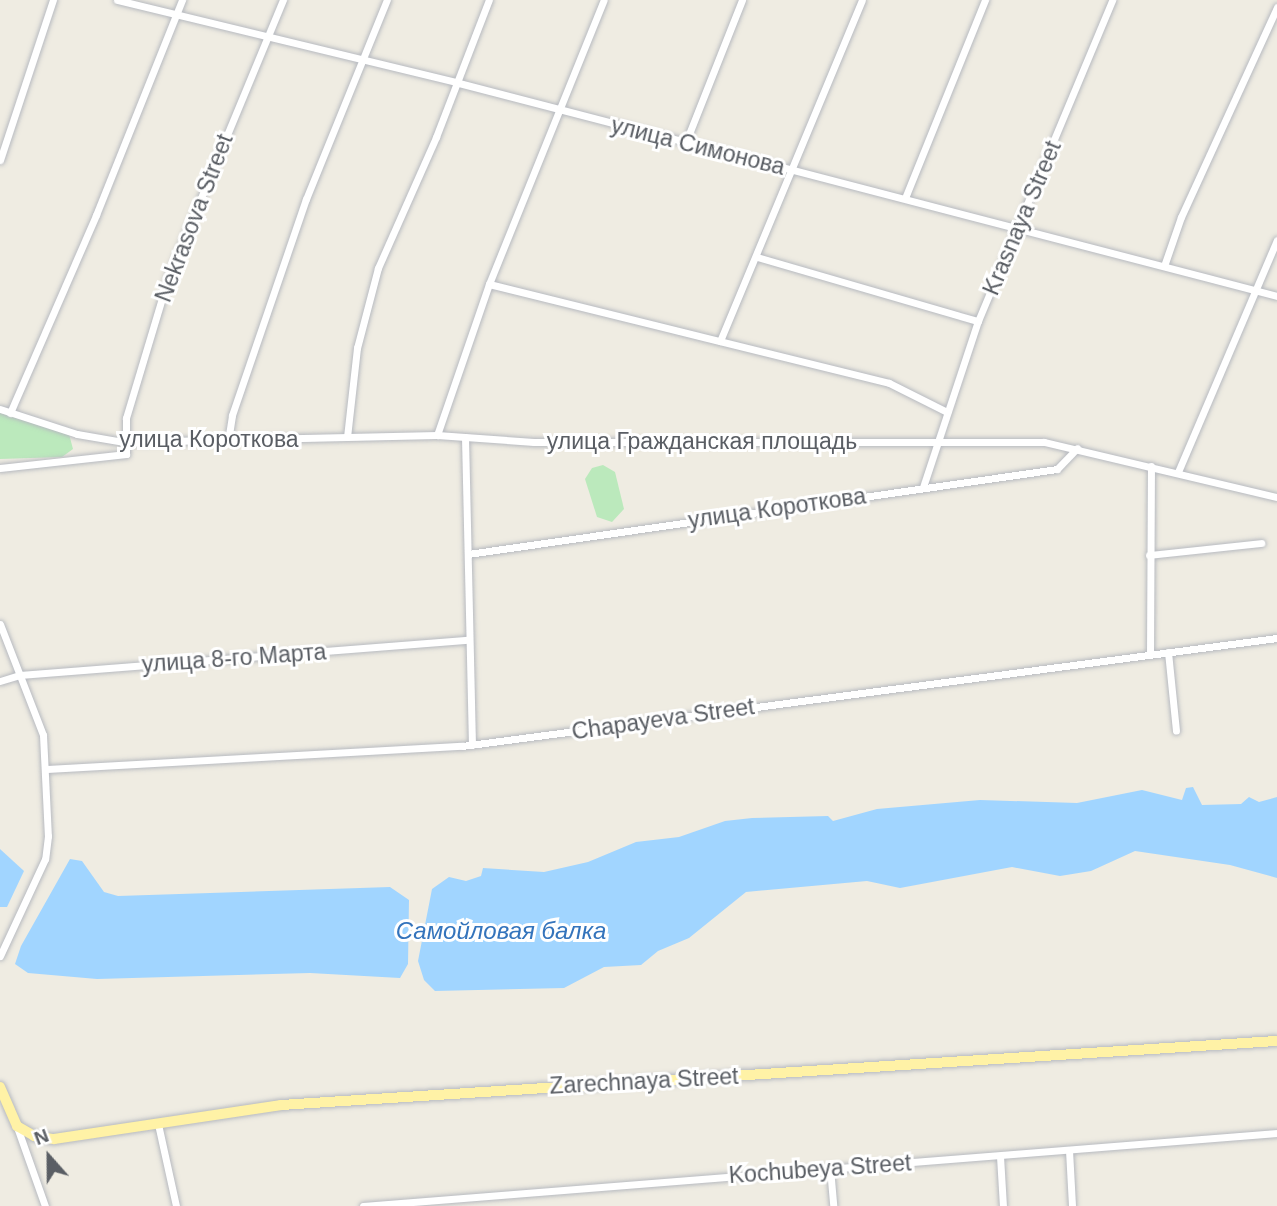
<!DOCTYPE html>
<meta charset="utf-8">
<style>
body{margin:0}
#map{position:relative;width:1277px;height:1206px;overflow:hidden;background:#efece2;font-family:Helvetica,sans-serif}
div>[style]{position:absolute}
.green>*{inset:0;background:#bbe9bc}
.water>*{inset:0;background:#a1d5ff}
.roads{filter:drop-shadow(0 0 2px #b7bac0) drop-shadow(0 0 2px #b7bac0)}
.minor>*{height:7px;margin:-3.5px;padding:0 3.5px;transform-origin:3.5px;border-radius:3.5px;background:#fff}
.major>*{height:10px;margin:-5px;padding:0 5px;transform-origin:5px;border-radius:5px;background:#fff2a6}
span{translate:-50% -50%;white-space:nowrap;text-align:center;line-height:1.15;-webkit-text-stroke:6px #fff;paint-order:stroke}
.street-label{font-size:23px;color:#5a5e64}
.water-label{font-size:24px;color:#3474bc;font-style:italic}
.north{position:absolute;left:14px;top:1122px;width:70px;height:70px;-webkit-text-stroke:5px #fff;paint-order:stroke;rotate:339deg;font-size:19px;font-weight:700;line-height:28px;text-align:center;color:#5a5e64}
.north::after{content:'';display:block;margin:auto;width:24px;height:32px;background:#5a5e64;clip-path:polygon(50% 0,100% 100%,50% 72%,0 100%)}
</style>
<div id="map">
<div class="green">
<i style="clip-path:polygon(0 413px,69px 434px,73px 449px,62px 457px,0 459px)"></i>
<i style="clip-path:polygon(603px 465px,615px 472px,624px 509px,612px 522px,597px 517px,585px 479px,592px 468px)"></i>
</div>
<div class="water">
<i style="clip-path:polygon(1193px 787px,1202px 805px,1241px 804px,1249px 797px,1259px 802px,1277px 797px,1277px 878px,1230px 865px,1135px 851px,1091px 871px,1060px 876px,1012px 867px,900px 888px,867px 881px,746px 892px,689px 938px,658px 951px,641px 965px,604px 967px,564px 988px,435px 991px,424px 980px,418px 961px,432px 889px,449px 877px,466px 881px,481px 876px,483px 868px,544px 872px,588px 862px,636px 842px,679px 837px,725px 821px,752px 818px,828px 816px,833px 821px,877px 809px,980px 800px,1077px 803px,1142px 790px,1182px 800px,1186px 788px)"></i>
<i style="clip-path:polygon(0 849px,24px 871px,7px 907px,0 907px)"></i>
<i style="clip-path:polygon(70px 859px,82px 861px,104px 892px,118px 896px,390px 887px,409px 900px,408px 964px,400px 978px,310px 973px,97px 979px,28px 973px,15px 964px,21px 946px)"></i>
</div>
<div class="roads">
<div class="minor">
<i style="left:117px;top:0;width:348px;rotate:13.6deg"></i>
<i style="left:455px;top:82px;width:849px;rotate:14.59deg"></i>
<i style="left:685px;top:144px;width:155px;rotate:-68.4deg"></i>
<i style="left:0;top:160px;width:169px;rotate:-71.7deg"></i>
<i style="left:905px;top:198px;width:214px;rotate:-68deg"></i>
<i style="left:757px;top:257px;width:230px;rotate:16.2deg"></i>
<i style="left:1164px;top:266px;width:52px;rotate:-70.9deg"></i>
<i style="left:1181px;top:217px;width:231px;rotate:-65.4deg"></i>
<i style="left:489px;top:284px;width:412px;rotate:13.9deg"></i>
<i style="left:889px;top:383px;width:65px;rotate:26.6deg"></i>
<i style="left:720px;top:341px;width:369px;rotate:-67.4deg"></i>
<i style="left:0;top:409px;width:81px;rotate:18deg"></i>
<i style="left:77px;top:434px;width:48px;rotate:9.7deg"></i>
<i style="left:124px;top:442px;width:313px;rotate:-1.3deg"></i>
<i style="left:437px;top:435px;width:97px;rotate:4.1deg"></i>
<i style="left:534px;top:442px;width:510px"></i>
<i style="left:1044px;top:442px;width:239px;rotate:13.3deg"></i>
<i style="left:10px;top:413px;width:216px;rotate:-66.5deg"></i>
<i style="left:96px;top:215px;width:232px;rotate:-68.2deg"></i>
<i style="left:437px;top:435px;width:160px;rotate:-71deg"></i>
<i style="left:489px;top:284px;width:306px;rotate:-68deg"></i>
<i style="left:347px;top:437px;width:90px;rotate:-83.6deg"></i>
<i style="left:357px;top:348px;width:83px;rotate:-75.3deg"></i>
<i style="left:378px;top:268px;width:143px;rotate:-66.1deg"></i>
<i style="left:436px;top:137px;width:147px;rotate:-68.9deg"></i>
<i style="left:465px;top:437px;width:308px;rotate:88.7deg"></i>
<i style="left:228px;top:441px;width:26px;rotate:-81deg"></i>
<i style="left:232px;top:415px;width:228px;rotate:-71.1deg"></i>
<i style="left:306px;top:199px;width:215px;rotate:-67.9deg"></i>
<i style="left:0;top:468px;width:127px;rotate:-6.3deg"></i>
<i style="left:126px;top:454px;width:36px;rotate:-90deg"></i>
<i style="left:126px;top:418px;width:149px;rotate:-73.3deg"></i>
<i style="left:169px;top:275px;width:298px;rotate:-67.5deg"></i>
<i style="left:1178px;top:472px;width:252px;rotate:-66.9deg"></i>
<i style="left:923px;top:487px;width:175px;rotate:-71.7deg"></i>
<i style="left:978px;top:321px;width:348px;rotate:-67.3deg"></i>
<i style="left:468px;top:554px;width:595px;rotate:-8.21deg"></i>
<i style="left:1057px;top:469px;width:29px;rotate:-46deg"></i>
<i style="left:1149px;top:555px;width:113px;rotate:-6.1deg"></i>
<i style="left:0;top:624px;width:119px;rotate:68.8deg"></i>
<i style="left:43px;top:735px;width:101px;rotate:87.2deg"></i>
<i style="left:48px;top:836px;width:23px;rotate:97deg"></i>
<i style="left:45px;top:859px;width:107px;rotate:114.9deg"></i>
<i style="left:1168px;top:652px;width:79px;rotate:84.2deg"></i>
<i style="left:1150px;top:654px;width:188px;rotate:-89.7deg"></i>
<i style="left:0;top:681px;width:21px;rotate:-17deg"></i>
<i style="left:20px;top:675px;width:449px;rotate:-4.5deg"></i>
<i style="left:46px;top:769px;width:417px;rotate:-3.2deg"></i>
<i style="left:462px;top:746px;width:822px;rotate:-7.55deg"></i>
<i style="left:158px;top:1124px;width:84px;rotate:77.6deg"></i>
<i style="left:17px;top:1127px;width:84px;rotate:70.5deg"></i>
<i style="left:1069px;top:1150px;width:56px;rotate:86.9deg"></i>
<i style="left:1000px;top:1156px;width:50px;rotate:86.6deg"></i>
<i style="left:830px;top:1168px;width:38px;rotate:85deg"></i>
<i style="left:363px;top:1206px;width:917px;rotate:-4.57deg"></i>
</div>
<div class="major">
<i style="left:0;top:1087px;width:43px;rotate:66.4deg"></i>
<i style="left:17px;top:1126px;width:20px;rotate:30deg"></i>
<i style="left:34px;top:1136px;width:20px;rotate:9deg"></i>
<i style="left:54px;top:1139px;width:230px;rotate:-8.5deg"></i>
<i style="left:281px;top:1105px;width:998px;rotate:-3.68deg"></i>
</div>
</div>
<div class="street-label">
<span style="left:698px;top:146px;rotate:14deg">улица Симонова</span>
<span style="left:194px;top:218px;rotate:-69deg">Nekrasova Street</span>
<span style="left:1022px;top:218px;rotate:-67deg">Krasnaya Street</span>
<span style="left:209px;top:439px">улица Короткова</span>
<span style="left:702px;top:441px">улица Гражданская площадь</span>
<span style="left:777px;top:508px;rotate:-8deg">улица Короткова</span>
<span style="left:234px;top:658px;rotate:-4deg">улица 8-го Марта</span>
<span style="left:663px;top:719px;rotate:-8deg">Chapayeva Street</span>
<span style="left:644px;top:1081px;rotate:-3deg">Zarechnaya Street</span>
<span style="left:820px;top:1169px;rotate:-4deg">Kochubeya Street</span>
</div>
<div class="water-label">
<span style="left:501px;top:931px">Самойловая балка</span>
</div>
<div class="north">N</div>
</div>
